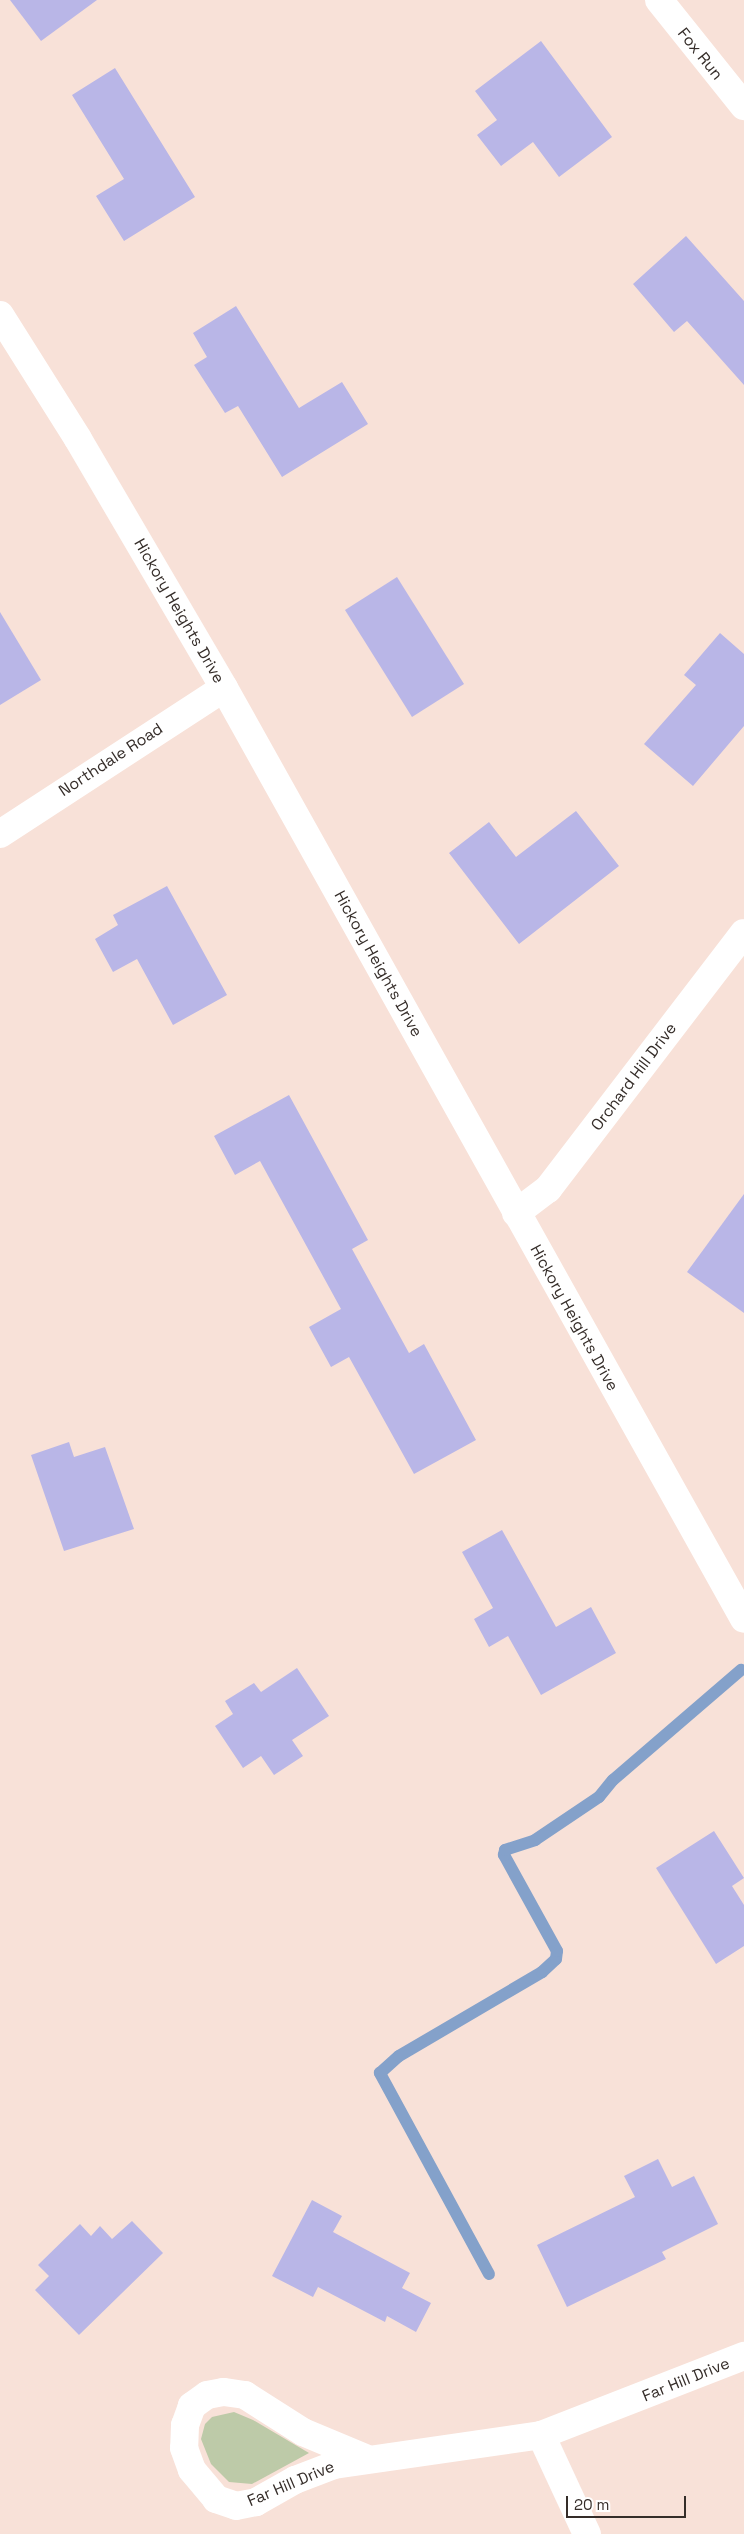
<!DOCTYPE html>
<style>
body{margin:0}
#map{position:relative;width:744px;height:2534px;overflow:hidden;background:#f8e1d8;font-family:"Space Grotesk",sans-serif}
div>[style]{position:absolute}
.green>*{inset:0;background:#bdcaa8}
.stream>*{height:12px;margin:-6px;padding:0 6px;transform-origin:6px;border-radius:6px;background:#84a1ca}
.building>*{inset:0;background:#b9b6e7}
.minor>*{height:28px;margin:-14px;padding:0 14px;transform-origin:14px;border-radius:14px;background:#fff}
span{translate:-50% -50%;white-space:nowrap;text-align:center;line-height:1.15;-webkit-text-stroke:4.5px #fff;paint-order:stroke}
.street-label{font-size:16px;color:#352d29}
.scale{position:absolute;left:566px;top:2496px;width:120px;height:22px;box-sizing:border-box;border:2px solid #352d29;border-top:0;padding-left:6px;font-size:15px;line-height:18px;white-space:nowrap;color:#352d29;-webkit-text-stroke:4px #fff;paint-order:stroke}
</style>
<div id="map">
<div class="green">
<i style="clip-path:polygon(234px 2412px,253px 2420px,309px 2453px,252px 2484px,229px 2482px,211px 2464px,201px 2439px,205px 2424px,212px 2417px)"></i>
</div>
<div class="stream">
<i style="left:489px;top:2274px;width:229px;rotate:-118.5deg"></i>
<i style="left:380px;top:2073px;width:25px;rotate:-42deg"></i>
<i style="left:399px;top:2056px;width:166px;rotate:-30.4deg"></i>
<i style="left:542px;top:1972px;width:19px;rotate:-43deg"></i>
<i style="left:556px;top:1959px;width:8px;rotate:-83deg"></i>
<i style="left:557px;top:1951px;width:110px;rotate:-118.9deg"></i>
<i style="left:504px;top:1855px;width:5px;rotate:-79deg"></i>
<i style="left:505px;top:1850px;width:32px;rotate:-18deg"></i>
<i style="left:535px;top:1840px;width:77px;rotate:-33.9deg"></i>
<i style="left:599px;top:1797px;width:22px;rotate:-51deg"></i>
<i style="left:613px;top:1780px;width:169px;rotate:-40.7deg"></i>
</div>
<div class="building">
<i style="clip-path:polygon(10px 0,97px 0,41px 41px)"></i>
<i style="clip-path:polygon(541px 41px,612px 137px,559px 177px,533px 142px,501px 166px,477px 135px,497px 120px,475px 91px)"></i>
<i style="clip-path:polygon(115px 68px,195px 197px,124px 241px,96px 196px,124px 179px,72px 95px)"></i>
<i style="clip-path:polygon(686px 236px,744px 301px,744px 385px,687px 321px,674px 332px,633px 284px)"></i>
<i style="clip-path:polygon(236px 306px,299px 408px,342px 382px,368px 424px,282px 477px,238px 406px,225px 413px,194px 365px,207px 357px,193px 333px)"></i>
<i style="clip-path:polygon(397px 577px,464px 684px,412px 717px,345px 610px)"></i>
<i style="clip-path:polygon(0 612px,41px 680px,0 705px)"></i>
<i style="clip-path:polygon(720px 633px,744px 654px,744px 726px,693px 786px,644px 744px,696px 685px,684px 675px)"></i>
<i style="clip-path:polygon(576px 811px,619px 866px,519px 944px,449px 853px,489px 822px,516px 857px)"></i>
<i style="clip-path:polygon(167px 886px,227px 995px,173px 1025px,137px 959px,113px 972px,95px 939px,118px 925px,113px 915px)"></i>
<i style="clip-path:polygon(289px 1095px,368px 1240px,352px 1249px,409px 1353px,424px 1344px,476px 1440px,414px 1474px,349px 1357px,331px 1367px,309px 1327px,341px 1309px,260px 1161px,235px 1175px,214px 1136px)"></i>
<i style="clip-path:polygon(744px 1194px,744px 1313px,687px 1272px)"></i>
<i style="clip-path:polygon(69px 1442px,74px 1457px,105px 1447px,134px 1529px,64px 1551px,31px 1455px)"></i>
<i style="clip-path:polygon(502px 1530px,556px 1627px,591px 1607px,616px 1653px,541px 1695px,508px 1636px,489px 1647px,474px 1619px,493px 1608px,462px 1552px)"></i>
<i style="clip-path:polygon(297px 1668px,329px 1716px,292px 1740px,303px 1756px,274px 1775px,261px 1756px,243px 1768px,215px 1726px,233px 1714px,225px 1701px,254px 1683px,261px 1692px)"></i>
<i style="clip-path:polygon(714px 1831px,744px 1878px,732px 1886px,744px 1905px,744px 1946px,716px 1964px,656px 1868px)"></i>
<i style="clip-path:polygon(658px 2159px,672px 2187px,694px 2176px,718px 2224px,662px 2252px,666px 2259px,567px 2307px,537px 2245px,635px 2197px,624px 2176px)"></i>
<i style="clip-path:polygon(312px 2200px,342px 2216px,333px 2232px,410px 2273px,402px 2288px,431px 2303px,416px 2332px,387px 2316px,385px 2322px,318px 2287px,313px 2297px,272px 2276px)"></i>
<i style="clip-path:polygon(132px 2221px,163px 2253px,79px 2335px,35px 2290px,49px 2276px,38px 2265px,80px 2224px,91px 2236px,100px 2226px,112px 2239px)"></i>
</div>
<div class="minor">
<i style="left:659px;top:0;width:136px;rotate:51.3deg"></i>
<i style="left:0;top:315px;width:146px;rotate:57.8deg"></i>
<i style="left:78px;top:439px;width:289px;rotate:59.6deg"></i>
<i style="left:224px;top:688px;width:1066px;rotate:60.81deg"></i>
<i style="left:0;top:834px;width:267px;rotate:-33.1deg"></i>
<i style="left:516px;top:1213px;width:40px;rotate:-37deg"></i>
<i style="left:548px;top:1189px;width:322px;rotate:-52.6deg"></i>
<i style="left:541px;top:2435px;width:109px;rotate:65.1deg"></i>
<i style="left:365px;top:2458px;width:67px;rotate:-157.2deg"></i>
<i style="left:303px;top:2432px;width:69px;rotate:-147.5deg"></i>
<i style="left:245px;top:2395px;width:22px;rotate:-172deg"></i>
<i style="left:223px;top:2392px;width:16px;rotate:169deg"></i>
<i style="left:207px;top:2395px;width:19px;rotate:144deg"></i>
<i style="left:192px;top:2406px;width:20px;rotate:110deg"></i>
<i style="left:185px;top:2425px;width:23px;rotate:92deg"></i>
<i style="left:184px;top:2448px;width:23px;rotate:70deg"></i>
<i style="left:192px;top:2470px;width:38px;rotate:50deg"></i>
<i style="left:216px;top:2499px;width:21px;rotate:19deg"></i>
<i style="left:236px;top:2506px;width:20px;rotate:-11deg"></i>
<i style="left:256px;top:2502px;width:45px;rotate:-29.4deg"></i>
<i style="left:295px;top:2480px;width:42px;rotate:-21deg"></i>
<i style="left:334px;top:2465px;width:209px;rotate:-8.2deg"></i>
<i style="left:541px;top:2435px;width:218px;rotate:-21.3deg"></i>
</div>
<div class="street-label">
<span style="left:700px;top:54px;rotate:51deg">Fox Run</span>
<span style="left:179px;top:611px;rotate:60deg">Hickory Heights Drive</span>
<span style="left:111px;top:760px;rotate:-33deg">Northdale Road</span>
<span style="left:378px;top:964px;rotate:61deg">Hickory Heights Drive</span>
<span style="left:634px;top:1077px;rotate:-53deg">Orchard Hill Drive</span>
<span style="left:574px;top:1318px;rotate:61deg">Hickory Heights Drive</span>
<span style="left:686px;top:2380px;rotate:-22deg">Far Hill Drive</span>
<span style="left:291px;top:2484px;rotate:-23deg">Far Hill Drive</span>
</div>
<div class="scale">20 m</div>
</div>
